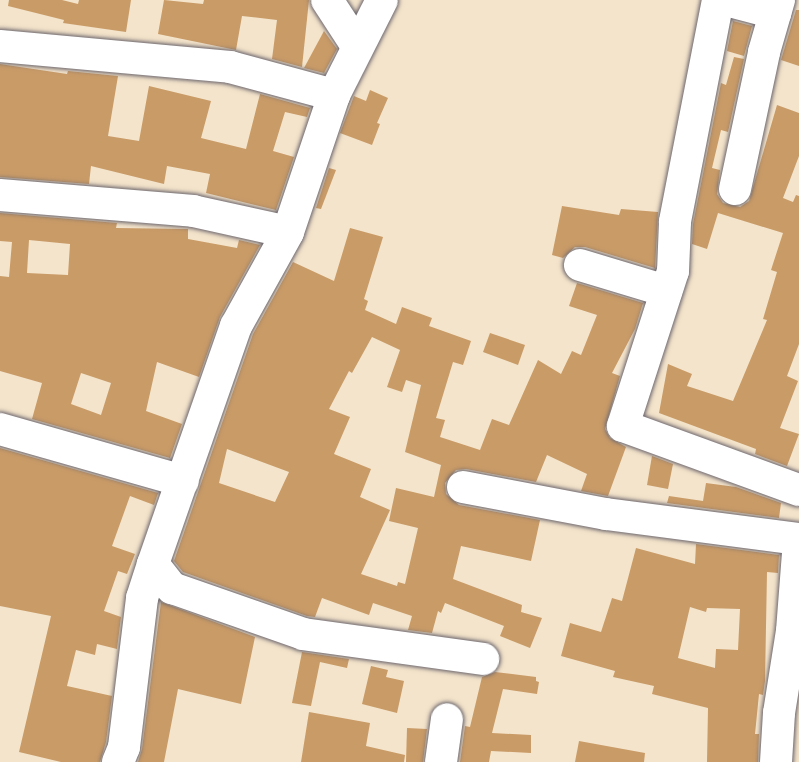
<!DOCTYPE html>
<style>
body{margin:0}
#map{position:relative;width:799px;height:762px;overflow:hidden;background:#f4e4cb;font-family:Vollkorn,serif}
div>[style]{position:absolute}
.building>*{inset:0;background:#c99b67}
.roads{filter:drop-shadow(0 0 2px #6c666d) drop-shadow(0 0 2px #6c666d)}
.minor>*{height:32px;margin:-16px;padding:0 16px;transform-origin:16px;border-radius:16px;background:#fff}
span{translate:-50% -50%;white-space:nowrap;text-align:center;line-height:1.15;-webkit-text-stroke:5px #fdfcf7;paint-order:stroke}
</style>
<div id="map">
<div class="building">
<i style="clip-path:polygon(9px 0,62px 0,78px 4px,79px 0,131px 0,126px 32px,63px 23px,64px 20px,8px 6px)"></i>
<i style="clip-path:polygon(164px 0,203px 4px,204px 0,309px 0,302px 67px,272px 59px,277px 20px,242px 16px,236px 50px,158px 34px)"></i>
<i style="clip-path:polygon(796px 10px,799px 10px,799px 66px,781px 60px)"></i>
<i style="clip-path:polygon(733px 21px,752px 26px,744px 56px,727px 51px)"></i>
<i style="clip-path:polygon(324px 31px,337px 49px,324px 73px,304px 68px)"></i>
<i style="clip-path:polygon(734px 57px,744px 59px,728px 132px,721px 130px,712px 168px,720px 170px,717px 194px,723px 203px,740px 207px,749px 201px,777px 105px,799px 113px,799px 156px,783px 198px,793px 202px,796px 195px,799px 196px,799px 344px,787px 376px,798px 381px,780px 428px,799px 434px,787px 466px,755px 454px,756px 449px,659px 413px,668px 364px,692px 374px,687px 386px,733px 401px,767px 320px,763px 319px,777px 272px,771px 270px,783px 233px,718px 213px,707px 249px,692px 244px,693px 224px,721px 83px,726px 85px)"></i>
<i style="clip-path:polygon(0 64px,67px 74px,68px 71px,118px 76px,108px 136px,139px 141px,149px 86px,211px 101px,201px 138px,246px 149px,260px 94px,310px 108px,307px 117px,285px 112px,273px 151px,294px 157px,276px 210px,206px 193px,210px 174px,167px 166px,164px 184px,91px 166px,89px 184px,0 177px)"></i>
<i style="clip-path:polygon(370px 90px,388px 98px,377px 123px,380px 124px,372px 145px,340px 133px,354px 96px,366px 101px)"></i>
<i style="clip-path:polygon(329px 168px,336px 170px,321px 209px,316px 208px)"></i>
<i style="clip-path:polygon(562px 206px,619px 215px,621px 209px,658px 212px,655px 268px,585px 247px,575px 247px,563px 258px,552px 255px)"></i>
<i style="clip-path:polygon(evenodd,0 213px,117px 223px,116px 228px,188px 229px,188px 239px,237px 248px,239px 240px,260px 245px,220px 317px,199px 377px,157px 362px,146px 411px,182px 424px,170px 458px,32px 419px,42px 383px,0 371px,0 276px,9px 277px,12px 242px,0 241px,0 213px,29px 240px,70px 244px,68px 275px,27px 273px,29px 240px,0 213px,81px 373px,111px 383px,101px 415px,71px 404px,81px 373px)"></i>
<i style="clip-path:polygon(evenodd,350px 228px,383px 237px,364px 299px,368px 301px,365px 310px,396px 324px,402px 307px,432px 318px,429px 326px,471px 341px,463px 365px,453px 362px,436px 418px,445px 420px,440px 437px,480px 450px,492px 419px,509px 425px,538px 360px,561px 374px,572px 351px,581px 355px,597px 315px,569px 306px,577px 283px,643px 303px,635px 329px,612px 373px,620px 376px,605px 429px,610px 438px,626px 447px,608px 496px,581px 491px,587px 474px,547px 455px,536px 482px,466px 469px,456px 470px,445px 483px,446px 494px,459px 505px,540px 520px,531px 561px,461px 546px,453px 579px,522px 605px,521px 612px,542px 618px,530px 648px,500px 636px,504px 626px,445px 603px,441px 613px,438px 611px,432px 633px,408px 630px,412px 616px,373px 603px,369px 615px,322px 598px,315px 617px,307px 616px,183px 572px,174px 561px,253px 334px,293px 262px,334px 281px,350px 228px,372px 337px,400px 350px,387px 387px,402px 392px,406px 380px,421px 385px,405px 452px,441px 465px,434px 497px,396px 488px,389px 521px,418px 528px,405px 584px,398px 582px,397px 586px,361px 574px,390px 510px,360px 497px,371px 469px,334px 454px,350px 417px,329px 409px,349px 371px,352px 373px,372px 337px,350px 228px,227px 449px,289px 472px,275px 502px,219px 483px,227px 449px)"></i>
<i style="clip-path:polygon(490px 333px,525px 345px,518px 365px,483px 352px)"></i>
<i style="clip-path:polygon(0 448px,158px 493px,154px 505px,130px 496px,112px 546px,135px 554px,127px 574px,118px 571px,104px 611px,121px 617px,117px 649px,97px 644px,95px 655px,76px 650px,67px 686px,112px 696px,106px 742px,100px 762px,61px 762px,19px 752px,51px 616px,0 606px)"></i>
<i style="clip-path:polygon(652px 456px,673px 464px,668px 489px,647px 485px)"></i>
<i style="clip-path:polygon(706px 483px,736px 487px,781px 503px,779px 518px,667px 503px,669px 496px,703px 501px)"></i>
<i style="clip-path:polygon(evenodd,696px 544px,779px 555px,778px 573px,767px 572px,765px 681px,763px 695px,759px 694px,755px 734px,759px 734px,758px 762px,707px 762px,708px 708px,652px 694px,654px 686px,613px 677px,615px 671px,561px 656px,570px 623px,601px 632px,612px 598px,622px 601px,636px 548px,695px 564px,696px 544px,690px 607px,706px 612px,707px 608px,740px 609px,738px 650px,716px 649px,715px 668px,678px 658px,690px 607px)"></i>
<i style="clip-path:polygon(161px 602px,255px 637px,241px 704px,178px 689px,164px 762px,138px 762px,142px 749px)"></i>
<i style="clip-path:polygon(302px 652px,349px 659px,347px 668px,320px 662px,311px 706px,292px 703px)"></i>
<i style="clip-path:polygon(371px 666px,388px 670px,386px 677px,404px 681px,397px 713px,362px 704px)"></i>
<i style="clip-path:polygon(495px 672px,536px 677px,536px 681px,539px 682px,537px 694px,503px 689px,492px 733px,531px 735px,531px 753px,491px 751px,489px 762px,460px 762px,465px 726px,470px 727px,482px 677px)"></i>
<i style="clip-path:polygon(309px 712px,370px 723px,366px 746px,405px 755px,404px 762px,301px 762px)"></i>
<i style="clip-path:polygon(407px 728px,427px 729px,423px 762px,406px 762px)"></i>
<i style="clip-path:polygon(579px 741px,645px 753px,644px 762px,575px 762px)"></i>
</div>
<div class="roads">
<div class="minor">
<i style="left:327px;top:0;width:55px;rotate:56.9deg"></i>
<i style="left:718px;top:0;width:226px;rotate:101deg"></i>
<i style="left:675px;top:222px;width:49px;rotate:92.3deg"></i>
<i style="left:673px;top:271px;width:163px;rotate:107.9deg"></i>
<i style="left:623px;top:426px;width:187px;rotate:20deg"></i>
<i style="left:726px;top:0;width:51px;rotate:14.9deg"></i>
<i style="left:0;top:46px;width:231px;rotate:5.2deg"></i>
<i style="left:230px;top:67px;width:108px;rotate:15.1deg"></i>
<i style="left:735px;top:189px;width:140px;rotate:-78deg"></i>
<i style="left:764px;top:52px;width:54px;rotate:-73.9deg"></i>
<i style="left:0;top:195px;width:194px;rotate:4.7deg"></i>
<i style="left:193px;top:211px;width:97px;rotate:12.5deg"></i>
<i style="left:580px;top:265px;width:90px;rotate:16.8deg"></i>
<i style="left:0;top:429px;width:190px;rotate:15.9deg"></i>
<i style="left:463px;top:487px;width:146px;rotate:10.7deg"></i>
<i style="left:606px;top:514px;width:195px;rotate:7.4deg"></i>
<i style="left:153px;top:564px;width:31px;rotate:52deg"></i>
<i style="left:172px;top:588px;width:139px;rotate:19.3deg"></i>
<i style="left:303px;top:634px;width:182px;rotate:7.9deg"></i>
<i style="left:118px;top:762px;width:16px;rotate:-68deg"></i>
<i style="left:124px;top:747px;width:150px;rotate:-83.1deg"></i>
<i style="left:142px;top:598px;width:36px;rotate:-72deg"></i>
<i style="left:153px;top:564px;width:252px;rotate:-70.8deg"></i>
<i style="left:236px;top:326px;width:107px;rotate:-61deg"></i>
<i style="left:288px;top:232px;width:145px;rotate:-71.4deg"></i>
<i style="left:334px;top:95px;width:106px;rotate:-63.2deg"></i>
<i style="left:441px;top:762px;width:43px;rotate:-82.1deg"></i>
<i style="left:776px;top:762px;width:49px;rotate:-86.5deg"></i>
<i style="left:779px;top:713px;width:83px;rotate:-81deg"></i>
<i style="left:792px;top:631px;width:92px;rotate:-85.6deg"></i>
</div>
</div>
</div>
